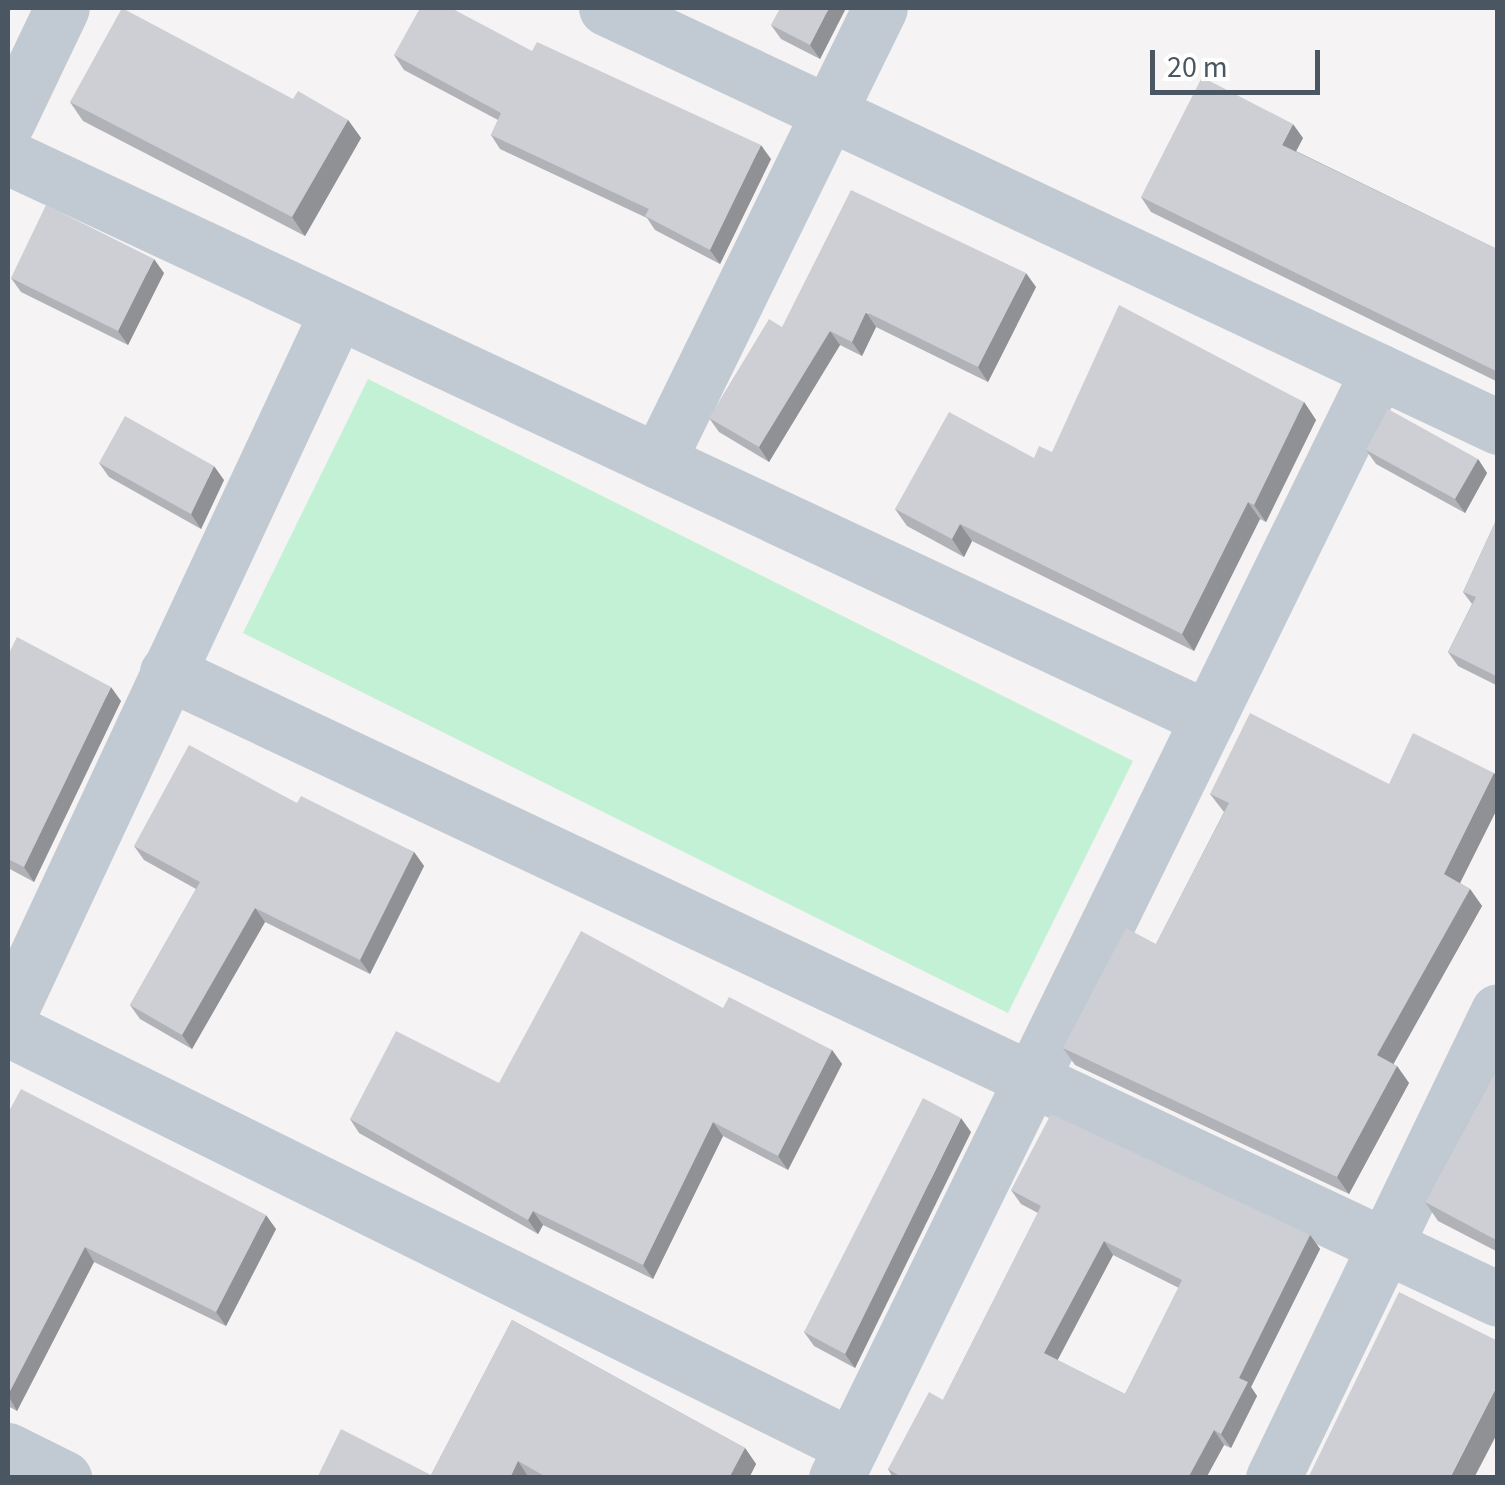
<!DOCTYPE html>
<style>
body{margin:0}
#map{position:relative;width:1505px;height:1485px;overflow:hidden;background:#f5f3f3;font-family:"Source Sans 3",sans-serif}
div>[style]{position:absolute}
.green>*{inset:0;background:#c3f1d5}
.minor>*{height:55px;margin:-27.5px;padding:0 27.5px;transform-origin:27.5px;border-radius:27.5px;background:#c1cad2}
.wall>*{inset:0;background:#b0b2b7}
.shaded-wall>*{inset:0;background:#909195}
.building>*{inset:0;background:#cdcfd5}
span{translate:-50% -50%;white-space:nowrap;text-align:center;line-height:1.15;-webkit-text-stroke:8px #fff;paint-order:stroke}
.frame{position:absolute;inset:0;border:10px solid #4a5661;pointer-events:none}
.scale{position:absolute;left:1150px;top:50px;width:170px;height:45px;box-sizing:border-box;border:5px solid #4a5661;border-top:0;padding-left:12px;font-size:30px;line-height:35px;white-space:nowrap;color:#4a5661;-webkit-text-stroke:8px #fff;paint-order:stroke}
</style>
<div id="map">
<div class="green">
<i style="clip-path:polygon(368px 379px,1133px 761px,1008px 1013px,243px 633px)"></i>
</div>
<div class="minor">
<i style="left:606px;top:8px;width:986px;rotate:25.16deg"></i>
<i style="left:8px;top:121px;width:125px;rotate:-64.5deg"></i>
<i style="left:8px;top:157px;width:1325px;rotate:25.06deg"></i>
<i style="left:658px;top:461px;width:504px;rotate:-63.89deg"></i>
<i style="left:167px;top:672px;width:1471px;rotate:25.22deg"></i>
<i style="left:8px;top:1016px;width:777px;rotate:-64.95deg"></i>
<i style="left:8px;top:1029px;width:941px;rotate:26.29deg"></i>
<i style="left:8px;top:1450px;width:63px;rotate:26.6deg"></i>
<i style="left:836px;top:1478px;width:1233px;rotate:-63.91deg"></i>
<i style="left:1273px;top:1478px;width:518px;rotate:-64.28deg"></i>
</div>
<div class="wall">
<i style="clip-path:polygon(846px 8px,820px 59px,781px 39px,771px 25px)"></i>
<i style="clip-path:polygon(532px 51px,771px 159px,720px 264px,655px 230px,647px 218px,500px 149px,491px 135px,498px 120px,404px 70px,394px 55px)"></i>
<i style="clip-path:polygon(293px 99px,348px 120px,361px 138px,305px 236px,83px 121px,70px 102px)"></i>
<i style="clip-path:polygon(1303px 138px,1296px 151px,1497px 249px,1498px 248px,1498px 382px,1151px 212px,1141px 197px)"></i>
<i style="clip-path:polygon(164px 273px,128px 345px,21px 292px,11px 278px)"></i>
<i style="clip-path:polygon(1036px 287px,988px 382px,876px 327px,862px 356px,840px 345px,769px 462px,719px 432px,709px 418px,782px 327px)"></i>
<i style="clip-path:polygon(1304px 402px,1316px 420px,1266px 522px,1260px 519px,1194px 651px,972px 541px,964px 557px,907px 526px,895px 509px,1052px 452px)"></i>
<i style="clip-path:polygon(1366px 450px,1478px 459px,1487px 473px,1465px 513px,1376px 464px)"></i>
<i style="clip-path:polygon(99px 463px,224px 480px,201px 529px,109px 477px)"></i>
<i style="clip-path:polygon(1498px 516px,1498px 686px,1458px 666px,1448px 652px,1472px 604px,1463px 592px)"></i>
<i style="clip-path:polygon(8px 655px,121px 701px,34px 882px,8px 868px)"></i>
<i style="clip-path:polygon(1494px 773px,1498px 779px,1498px 807px,1460px 883px,1470px 889px,1482px 906px,1393px 1064px,1397px 1066px,1409px 1083px,1349px 1194px,1075px 1065px,1063px 1048px,1156px 944px,1224px 812px,1210px 794px,1389px 784px)"></i>
<i style="clip-path:polygon(297px 803px,414px 852px,424px 866px,370px 974px,265px 922px,192px 1049px,140px 1019px,130px 1005px,196px 889px,144px 860px,134px 846px)"></i>
<i style="clip-path:polygon(723px 1008px,832px 1050px,842px 1064px,788px 1170px,723px 1136px,653px 1279px,543px 1225px,538px 1234px,359px 1133px,350px 1119px,499px 1083px)"></i>
<i style="clip-path:polygon(1498px 1067px,1498px 1252px,1438px 1221px,1425px 1202px)"></i>
<i style="clip-path:polygon(8px 1113px,276px 1229px,226px 1326px,94px 1262px,17px 1411px,8px 1406px)"></i>
<i style="clip-path:polygon(971px 1132px,855px 1368px,814px 1346px,804px 1332px)"></i>
<i style="clip-path:polygon(evenodd,1011px 1190px,1310px 1235px,1320px 1249px,1251px 1387px,1257px 1396px,1231px 1448px,1224px 1445px,1206px 1478px,893px 1478px,888px 1469px,943px 1400px,1038px 1213px,1021px 1204px,1011px 1190px,1113px 1255px,1179px 1288px,1125px 1394px,1057px 1360px,1113px 1255px)"></i>
<i style="clip-path:polygon(512px 1320px,745px 1448px,756px 1464px,749px 1478px,317px 1478px,431px 1475px)"></i>
</div>
<div class="shaded-wall">
<i style="clip-path:polygon(829px 8px,846px 8px,820px 59px,810px 45px)"></i>
<i style="clip-path:polygon(348px 120px,361px 138px,305px 236px,292px 217px)"></i>
<i style="clip-path:polygon(1293px 124px,1303px 138px,1292px 159px,1282px 145px)"></i>
<i style="clip-path:polygon(761px 145px,771px 159px,720px 264px,710px 250px)"></i>
<i style="clip-path:polygon(154px 259px,164px 273px,128px 345px,118px 331px)"></i>
<i style="clip-path:polygon(1026px 273px,1036px 287px,988px 382px,978px 367px)"></i>
<i style="clip-path:polygon(866px 312px,876px 327px,862px 356px,852px 342px)"></i>
<i style="clip-path:polygon(830px 331px,840px 345px,769px 462px,759px 447px)"></i>
<i style="clip-path:polygon(1304px 402px,1316px 420px,1266px 522px,1254px 505px)"></i>
<i style="clip-path:polygon(1478px 459px,1487px 473px,1465px 513px,1455px 499px)"></i>
<i style="clip-path:polygon(214px 466px,224px 480px,201px 529px,191px 514px)"></i>
<i style="clip-path:polygon(1248px 502px,1260px 519px,1194px 651px,1182px 634px)"></i>
<i style="clip-path:polygon(960px 524px,972px 541px,964px 557px,952px 539px)"></i>
<i style="clip-path:polygon(111px 687px,121px 701px,34px 882px,24px 867px)"></i>
<i style="clip-path:polygon(1494px 773px,1498px 779px,1498px 807px,1456px 891px,1444px 874px)"></i>
<i style="clip-path:polygon(414px 852px,424px 866px,370px 974px,360px 960px)"></i>
<i style="clip-path:polygon(1470px 889px,1482px 906px,1389px 1072px,1377px 1055px)"></i>
<i style="clip-path:polygon(255px 908px,265px 922px,192px 1049px,182px 1035px)"></i>
<i style="clip-path:polygon(832px 1050px,842px 1064px,788px 1170px,778px 1156px)"></i>
<i style="clip-path:polygon(1397px 1066px,1409px 1083px,1349px 1194px,1337px 1177px)"></i>
<i style="clip-path:polygon(961px 1118px,971px 1132px,855px 1368px,845px 1354px)"></i>
<i style="clip-path:polygon(713px 1122px,723px 1136px,653px 1279px,643px 1265px)"></i>
<i style="clip-path:polygon(533px 1211px,543px 1225px,538px 1234px,528px 1220px)"></i>
<i style="clip-path:polygon(266px 1215px,276px 1229px,226px 1326px,216px 1312px)"></i>
<i style="clip-path:polygon(1310px 1235px,1320px 1249px,1251px 1387px,1257px 1396px,1231px 1448px,1221px 1434px,1239px 1378px)"></i>
<i style="clip-path:polygon(1104px 1241px,1113px 1255px,1054px 1367px,1044px 1353px)"></i>
<i style="clip-path:polygon(85px 1247px,94px 1262px,17px 1411px,8px 1395px)"></i>
<i style="clip-path:polygon(1498px 1384px,1498px 1432px,1474px 1478px,1450px 1478px)"></i>
<i style="clip-path:polygon(1214px 1430px,1224px 1445px,1206px 1478px,1188px 1478px)"></i>
<i style="clip-path:polygon(745px 1448px,756px 1464px,749px 1478px,729px 1478px)"></i>
<i style="clip-path:polygon(518px 1461px,529px 1478px,510px 1478px)"></i>
</div>
<div class="building">
<i style="clip-path:polygon(122px 8px,293px 99px,298px 91px,348px 120px,292px 217px,70px 102px)"></i>
<i style="clip-path:polygon(420px 8px,451px 8px,532px 51px,537px 42px,761px 145px,710px 250px,645px 216px,649px 209px,491px 135px,501px 113px,394px 55px)"></i>
<i style="clip-path:polygon(780px 8px,829px 8px,810px 45px,771px 25px)"></i>
<i style="clip-path:polygon(1202px 77px,1293px 124px,1282px 145px,1497px 249px,1498px 248px,1498px 372px,1141px 197px)"></i>
<i style="clip-path:polygon(851px 190px,1026px 273px,978px 367px,866px 312px,852px 342px,830px 331px,759px 447px,709px 418px,769px 319px,782px 327px)"></i>
<i style="clip-path:polygon(46px 205px,154px 259px,118px 331px,11px 278px)"></i>
<i style="clip-path:polygon(1119px 305px,1304px 402px,1254px 505px,1248px 502px,1182px 634px,960px 524px,952px 539px,895px 509px,949px 412px,1034px 458px,1039px 446px,1052px 452px)"></i>
<i style="clip-path:polygon(1388px 409px,1478px 459px,1455px 499px,1366px 450px)"></i>
<i style="clip-path:polygon(125px 416px,214px 466px,191px 514px,99px 463px)"></i>
<i style="clip-path:polygon(1498px 516px,1498px 677px,1448px 652px,1476px 597px,1463px 592px)"></i>
<i style="clip-path:polygon(17px 637px,111px 687px,24px 867px,8px 859px,8px 655px)"></i>
<i style="clip-path:polygon(1250px 713px,1389px 784px,1413px 733px,1494px 773px,1444px 874px,1470px 889px,1377px 1055px,1397px 1066px,1337px 1177px,1063px 1048px,1126px 928px,1156px 944px,1229px 803px,1210px 794px)"></i>
<i style="clip-path:polygon(189px 745px,297px 803px,301px 796px,414px 852px,360px 960px,255px 908px,182px 1035px,130px 1005px,200px 882px,134px 846px)"></i>
<i style="clip-path:polygon(581px 931px,723px 1008px,729px 997px,832px 1050px,778px 1156px,713px 1122px,643px 1265px,533px 1211px,528px 1220px,350px 1119px,396px 1031px,499px 1083px)"></i>
<i style="clip-path:polygon(1498px 1067px,1498px 1241px,1425px 1202px)"></i>
<i style="clip-path:polygon(21px 1089px,266px 1215px,216px 1312px,85px 1247px,8px 1395px,8px 1113px)"></i>
<i style="clip-path:polygon(923px 1098px,961px 1118px,845px 1354px,804px 1332px)"></i>
<i style="clip-path:polygon(evenodd,1051px 1114px,1310px 1235px,1239px 1378px,1248px 1382px,1221px 1434px,1214px 1430px,1188px 1478px,903px 1478px,888px 1469px,929px 1392px,943px 1400px,1041px 1206px,1011px 1190px,1051px 1114px,1104px 1241px,1182px 1280px,1125px 1394px,1044px 1353px,1104px 1241px)"></i>
<i style="clip-path:polygon(1399px 1292px,1498px 1341px,1498px 1384px,1450px 1478px,1308px 1478px)"></i>
<i style="clip-path:polygon(512px 1320px,745px 1448px,729px 1478px,548px 1478px,518px 1461px,510px 1478px,317px 1478px,341px 1429px,431px 1475px)"></i>
</div>
<div class="frame"></div>
<div class="scale">20 m</div>
</div>
